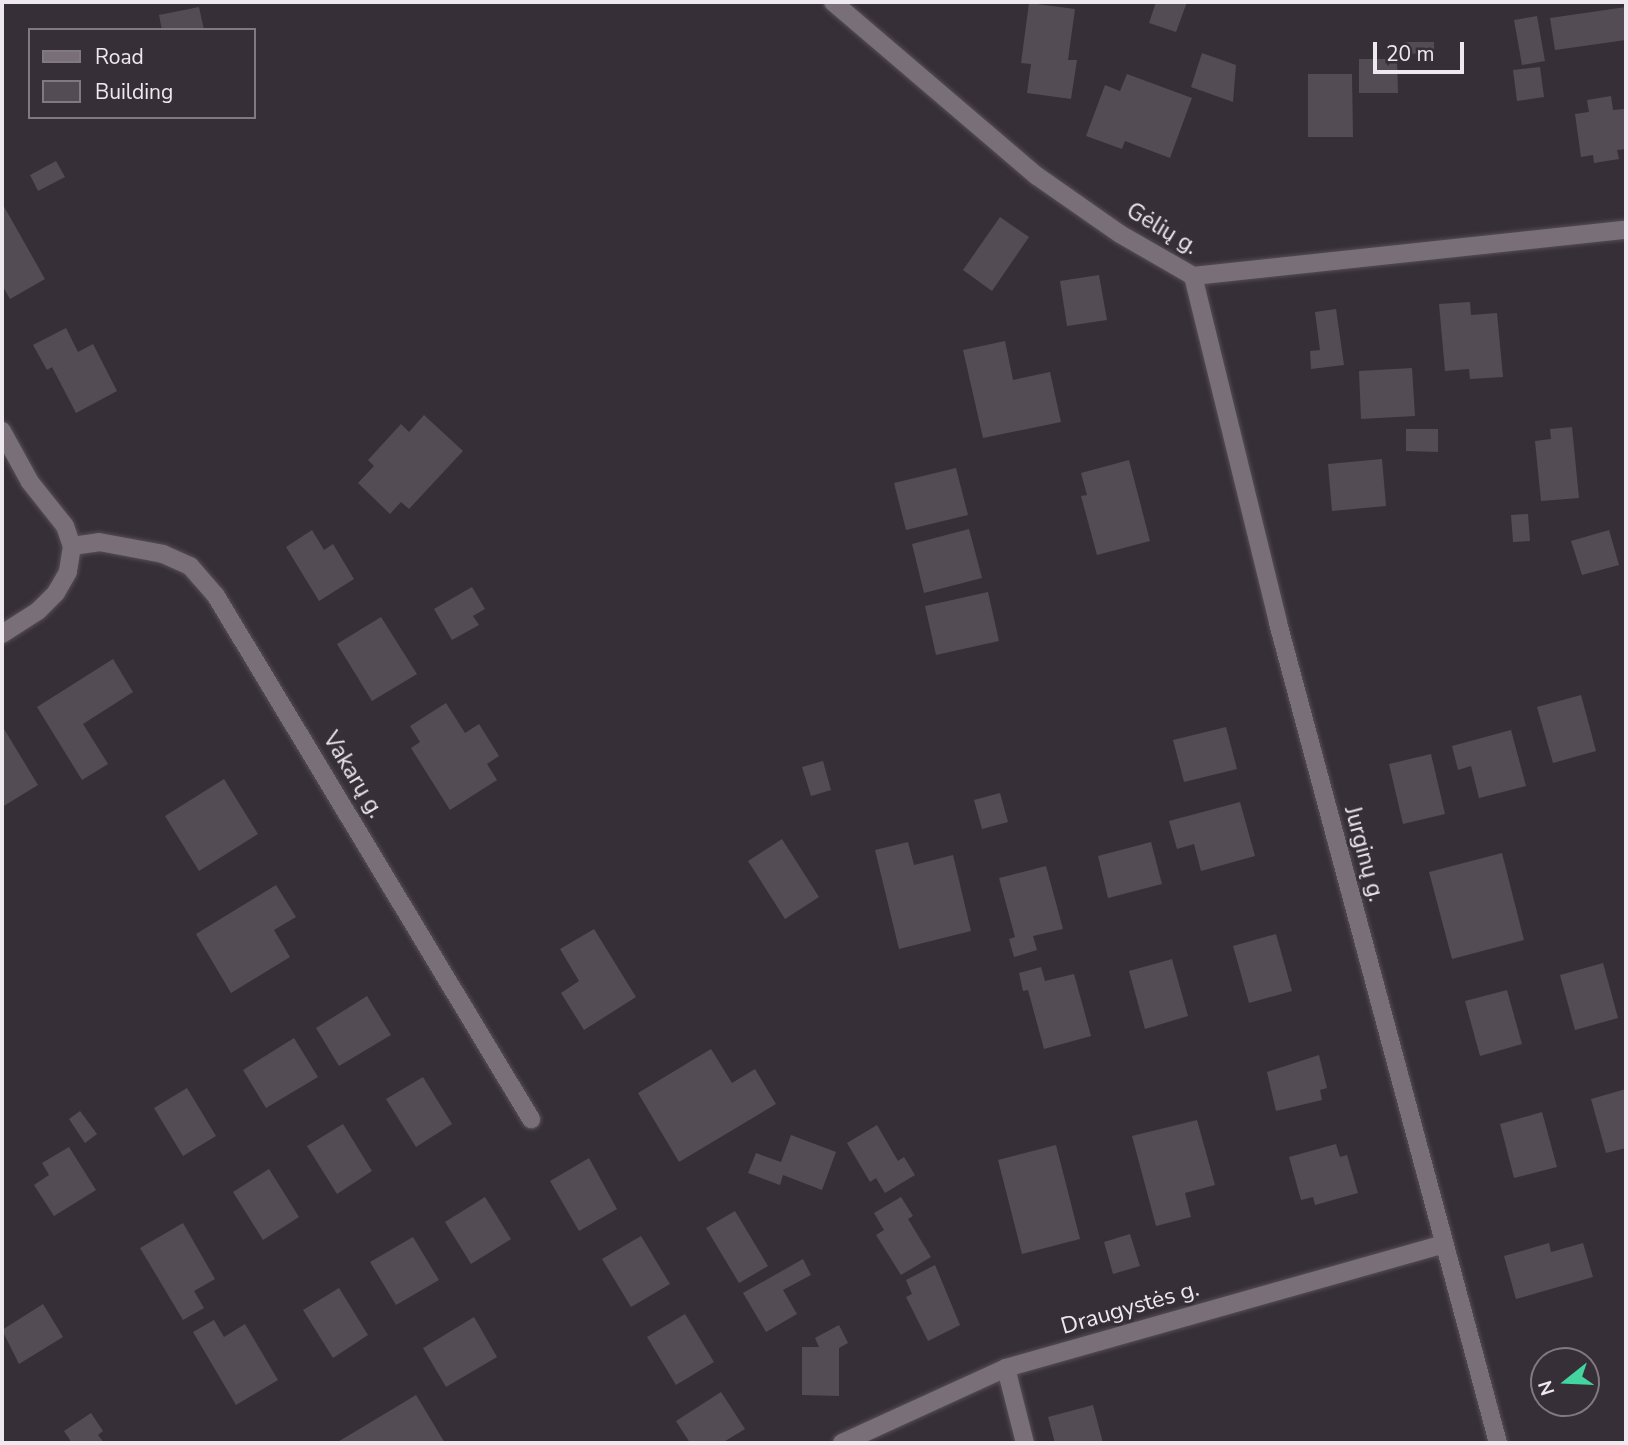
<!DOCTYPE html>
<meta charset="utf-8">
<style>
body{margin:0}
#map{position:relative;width:1628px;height:1445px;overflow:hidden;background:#372f37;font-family:"Nunito Sans",sans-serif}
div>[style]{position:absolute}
.building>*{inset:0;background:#544c55}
.roads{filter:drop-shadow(0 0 2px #554e55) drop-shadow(0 0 2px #554e55)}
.street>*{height:18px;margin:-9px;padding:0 9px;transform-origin:9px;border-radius:9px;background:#796f79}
span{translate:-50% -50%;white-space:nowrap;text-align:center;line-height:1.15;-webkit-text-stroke:6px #372f37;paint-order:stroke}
.street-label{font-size:23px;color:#eee9ee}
.frame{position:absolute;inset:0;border:4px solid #eee9ee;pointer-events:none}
.legend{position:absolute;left:28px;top:28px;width:228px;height:91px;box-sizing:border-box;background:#372f37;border:2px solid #807980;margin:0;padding:9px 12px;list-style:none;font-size:21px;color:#eee9ee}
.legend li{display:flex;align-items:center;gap:14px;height:35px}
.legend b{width:35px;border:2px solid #807980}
.north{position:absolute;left:1530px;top:1347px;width:70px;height:70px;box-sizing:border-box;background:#372f37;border:2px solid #807980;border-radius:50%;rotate:252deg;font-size:19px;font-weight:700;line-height:28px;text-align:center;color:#eee9ee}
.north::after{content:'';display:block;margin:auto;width:24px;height:32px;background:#43d4a0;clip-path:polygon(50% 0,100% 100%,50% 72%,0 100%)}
.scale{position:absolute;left:1373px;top:42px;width:91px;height:32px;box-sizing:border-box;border:4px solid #eee9ee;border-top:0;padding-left:9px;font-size:21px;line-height:24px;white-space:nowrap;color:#eee9ee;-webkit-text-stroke:5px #372f37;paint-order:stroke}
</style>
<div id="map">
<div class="building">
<i style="clip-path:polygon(1156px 2px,1187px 2px,1176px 32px,1149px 23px)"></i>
<i style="clip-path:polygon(1029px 3px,1075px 9px,1068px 60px,1077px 60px,1071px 99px,1027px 93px,1031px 64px,1021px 63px)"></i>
<i style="clip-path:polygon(199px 7px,204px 30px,162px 30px,159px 15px)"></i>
<i style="clip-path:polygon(1626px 7px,1626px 40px,1555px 50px,1550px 18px)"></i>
<i style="clip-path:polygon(1537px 16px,1545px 61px,1522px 65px,1514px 20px)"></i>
<i style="clip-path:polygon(1405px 42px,1434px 42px,1434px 53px,1406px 54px)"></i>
<i style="clip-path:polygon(1202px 53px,1236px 65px,1233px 102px,1191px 87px)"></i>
<i style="clip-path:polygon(1359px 59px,1397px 59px,1398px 93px,1359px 93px)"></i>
<i style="clip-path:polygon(1540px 67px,1544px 97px,1517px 101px,1513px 70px)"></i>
<i style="clip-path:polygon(1127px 74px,1192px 98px,1170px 158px,1125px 141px,1122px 149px,1086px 136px,1105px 85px,1120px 91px)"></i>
<i style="clip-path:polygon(1308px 74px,1352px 74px,1353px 137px,1308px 137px)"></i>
<i style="clip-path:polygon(1611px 96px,1613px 110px,1624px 109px,1626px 149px,1617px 150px,1619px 159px,1594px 163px,1593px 155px,1581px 157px,1575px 114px,1589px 112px,1587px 100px)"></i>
<i style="clip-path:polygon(56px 161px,65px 177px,38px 191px,30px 175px)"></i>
<i style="clip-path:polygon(2px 203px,45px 279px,10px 299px,2px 285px)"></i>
<i style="clip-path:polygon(1000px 217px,1029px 237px,992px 291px,963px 270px)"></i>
<i style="clip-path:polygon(1099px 275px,1107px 320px,1067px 326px,1060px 281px)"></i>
<i style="clip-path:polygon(1470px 302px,1471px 315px,1497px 313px,1503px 377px,1470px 379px,1469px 369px,1445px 371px,1439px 304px)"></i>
<i style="clip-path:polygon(1336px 309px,1344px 365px,1311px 369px,1310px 351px,1320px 350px,1315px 312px)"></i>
<i style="clip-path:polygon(66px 328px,78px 352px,93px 344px,117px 391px,76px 413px,52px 367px,47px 370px,33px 345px)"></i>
<i style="clip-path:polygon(1005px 341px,1013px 380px,1050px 372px,1061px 422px,983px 438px,963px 350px)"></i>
<i style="clip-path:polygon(1412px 368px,1415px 416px,1361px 419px,1359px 371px)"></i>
<i style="clip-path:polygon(424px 415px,463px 451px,409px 509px,401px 502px,390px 514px,358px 483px,374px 466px,368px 460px,401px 424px,409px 432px)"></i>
<i style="clip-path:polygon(1572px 427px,1579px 498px,1541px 501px,1535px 441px,1551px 439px,1550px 429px)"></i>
<i style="clip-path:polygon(1406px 429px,1438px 429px,1438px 452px,1406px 451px)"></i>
<i style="clip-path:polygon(1382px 459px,1386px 506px,1332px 511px,1328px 464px)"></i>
<i style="clip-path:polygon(1129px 460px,1150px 541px,1097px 555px,1081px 496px,1087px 495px,1081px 473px)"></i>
<i style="clip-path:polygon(956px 468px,968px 515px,906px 530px,894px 483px)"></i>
<i style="clip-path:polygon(1528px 514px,1530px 541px,1513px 542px,1511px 515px)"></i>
<i style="clip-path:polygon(969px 529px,982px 578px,924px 593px,912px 544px)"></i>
<i style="clip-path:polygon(312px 530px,324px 550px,333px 544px,354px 579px,319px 601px,286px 547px)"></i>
<i style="clip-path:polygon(1609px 530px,1619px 565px,1582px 575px,1571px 541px)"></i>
<i style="clip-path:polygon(472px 587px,485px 609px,473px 616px,479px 625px,452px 640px,434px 609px)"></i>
<i style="clip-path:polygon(988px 592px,999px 641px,936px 655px,925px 606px)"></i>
<i style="clip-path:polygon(381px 617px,417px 674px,372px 701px,337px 644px)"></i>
<i style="clip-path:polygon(113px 659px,133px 692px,83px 724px,108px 764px,82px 780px,37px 707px)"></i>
<i style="clip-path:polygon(1581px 695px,1596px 751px,1553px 763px,1537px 707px)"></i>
<i style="clip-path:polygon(446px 703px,465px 733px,479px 724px,499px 756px,487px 764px,497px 780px,450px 810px,411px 748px,420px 742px,410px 726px)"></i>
<i style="clip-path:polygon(1226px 727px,1237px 769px,1184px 782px,1173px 740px)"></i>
<i style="clip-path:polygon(4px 729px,38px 785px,2px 807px,2px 731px)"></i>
<i style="clip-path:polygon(1511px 730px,1526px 786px,1479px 798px,1471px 766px,1458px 770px,1452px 746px)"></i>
<i style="clip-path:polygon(1431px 754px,1445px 814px,1403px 824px,1389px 764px)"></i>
<i style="clip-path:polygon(823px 761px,831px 790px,811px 796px,802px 767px)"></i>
<i style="clip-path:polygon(224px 779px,258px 834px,199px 871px,165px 816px)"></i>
<i style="clip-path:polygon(1000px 793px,1008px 822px,982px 829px,974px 800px)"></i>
<i style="clip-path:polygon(1240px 802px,1255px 856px,1201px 871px,1194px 844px,1177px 849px,1169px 821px)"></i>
<i style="clip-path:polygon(782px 839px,819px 897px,785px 919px,748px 861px)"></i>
<i style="clip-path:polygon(908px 842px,914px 865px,953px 855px,971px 931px,899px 949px,875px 850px)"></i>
<i style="clip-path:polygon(1151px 842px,1162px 884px,1108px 898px,1098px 856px)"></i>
<i style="clip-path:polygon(1502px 853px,1524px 940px,1452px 959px,1429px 872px)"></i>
<i style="clip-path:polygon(1046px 866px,1063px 929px,1033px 936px,1037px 950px,1014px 957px,1009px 939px,1015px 937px,999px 878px)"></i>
<i style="clip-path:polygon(276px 885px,296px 917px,274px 930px,290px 957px,231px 993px,196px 934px)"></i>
<i style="clip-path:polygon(594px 929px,636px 997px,584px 1030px,561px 993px,579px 981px,560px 949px)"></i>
<i style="clip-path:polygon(1276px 934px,1292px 991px,1249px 1003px,1233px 946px)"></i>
<i style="clip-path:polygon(1172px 959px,1188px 1016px,1145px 1029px,1129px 971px)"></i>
<i style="clip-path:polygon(1603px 963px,1618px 1018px,1575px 1030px,1560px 975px)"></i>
<i style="clip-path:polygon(1041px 967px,1045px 981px,1074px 974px,1091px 1036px,1044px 1049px,1028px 990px,1023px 991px,1019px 973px)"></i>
<i style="clip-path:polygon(1507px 990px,1522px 1044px,1480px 1056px,1465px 1001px)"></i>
<i style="clip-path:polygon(367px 996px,391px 1035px,339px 1066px,316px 1028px)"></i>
<i style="clip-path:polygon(294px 1038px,318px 1077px,266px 1108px,243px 1070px)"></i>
<i style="clip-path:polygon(711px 1049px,732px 1083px,755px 1069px,776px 1104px,679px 1162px,638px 1093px)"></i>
<i style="clip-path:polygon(1319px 1055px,1327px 1088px,1320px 1090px,1322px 1100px,1276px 1111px,1267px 1072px)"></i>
<i style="clip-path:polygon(423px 1077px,452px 1124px,416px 1147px,386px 1099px)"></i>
<i style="clip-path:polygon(187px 1088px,216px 1136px,183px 1156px,154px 1108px)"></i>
<i style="clip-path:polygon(1626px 1089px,1626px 1148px,1606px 1153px,1591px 1099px)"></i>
<i style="clip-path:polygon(80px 1111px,97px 1134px,85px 1143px,69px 1119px)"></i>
<i style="clip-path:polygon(1542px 1112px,1557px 1167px,1514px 1178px,1500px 1124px)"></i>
<i style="clip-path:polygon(1197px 1120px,1215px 1185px,1185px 1193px,1191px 1217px,1156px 1226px,1132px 1136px)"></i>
<i style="clip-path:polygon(343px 1124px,372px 1171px,337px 1194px,307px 1146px)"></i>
<i style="clip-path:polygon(877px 1125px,898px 1161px,904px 1157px,915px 1175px,885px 1193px,876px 1178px,870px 1182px,847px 1143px)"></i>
<i style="clip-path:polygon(791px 1135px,836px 1152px,822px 1190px,783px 1175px,780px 1185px,748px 1173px,756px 1153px,781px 1162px)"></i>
<i style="clip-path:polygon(1336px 1144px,1340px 1157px,1347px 1155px,1358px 1193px,1315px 1205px,1313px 1197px,1301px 1200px,1289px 1157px)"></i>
<i style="clip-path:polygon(1056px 1145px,1080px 1239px,1022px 1254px,998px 1160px)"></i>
<i style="clip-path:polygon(69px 1147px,96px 1190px,54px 1216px,34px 1185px,49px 1175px,42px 1163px)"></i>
<i style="clip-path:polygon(589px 1158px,617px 1209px,579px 1231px,550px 1181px)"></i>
<i style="clip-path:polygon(269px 1169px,299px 1217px,263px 1240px,233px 1192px)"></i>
<i style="clip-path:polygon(485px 1197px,511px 1239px,471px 1264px,445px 1222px)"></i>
<i style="clip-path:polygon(901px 1197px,913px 1216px,908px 1219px,931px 1257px,901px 1275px,876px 1235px,884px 1230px,874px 1213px)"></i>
<i style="clip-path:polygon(735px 1211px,768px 1266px,739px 1283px,706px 1228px)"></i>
<i style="clip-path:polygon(183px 1223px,215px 1279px,194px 1291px,204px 1308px,183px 1320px,140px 1248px)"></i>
<i style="clip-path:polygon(1130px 1234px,1140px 1266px,1113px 1274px,1104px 1242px)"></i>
<i style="clip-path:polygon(641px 1236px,670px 1284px,631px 1307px,602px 1259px)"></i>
<i style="clip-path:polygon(413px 1237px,439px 1280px,396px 1305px,370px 1262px)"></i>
<i style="clip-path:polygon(1549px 1243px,1551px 1252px,1583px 1243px,1593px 1277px,1516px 1299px,1504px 1256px)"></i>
<i style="clip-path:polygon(803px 1259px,811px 1275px,783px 1290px,797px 1314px,766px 1332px,743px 1293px)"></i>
<i style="clip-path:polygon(935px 1265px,960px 1325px,928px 1341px,906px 1297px,912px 1294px,906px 1280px)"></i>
<i style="clip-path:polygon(339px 1288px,368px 1335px,333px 1358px,303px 1310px)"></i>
<i style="clip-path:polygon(43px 1304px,63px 1337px,19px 1364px,2px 1330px)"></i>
<i style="clip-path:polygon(685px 1314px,714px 1362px,676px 1385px,647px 1337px)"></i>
<i style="clip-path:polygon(474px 1317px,497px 1357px,446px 1387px,423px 1348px)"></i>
<i style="clip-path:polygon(214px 1320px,224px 1337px,245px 1324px,278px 1380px,236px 1405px,193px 1332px)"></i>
<i style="clip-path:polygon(839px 1325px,848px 1343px,839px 1348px,839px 1396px,802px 1395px,802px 1347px,819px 1347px,815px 1338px)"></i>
<i style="clip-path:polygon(721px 1392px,745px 1429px,722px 1443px,690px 1443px,676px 1421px)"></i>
<i style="clip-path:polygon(416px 1395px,445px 1443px,336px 1443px)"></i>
<i style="clip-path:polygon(1093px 1405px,1103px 1443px,1055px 1443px,1048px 1417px)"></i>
<i style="clip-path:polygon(91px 1413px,103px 1431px,98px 1435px,104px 1443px,72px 1443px,64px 1431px)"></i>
</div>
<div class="roads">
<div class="street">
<i style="left:833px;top:2px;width:268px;rotate:40.5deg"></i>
<i style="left:1037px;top:176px;width:101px;rotate:34.9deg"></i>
<i style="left:1120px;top:234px;width:84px;rotate:29.9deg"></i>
<i style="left:1193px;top:276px;width:435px;rotate:-6.1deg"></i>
<i style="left:1193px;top:276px;width:357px;rotate:76.2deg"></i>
<i style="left:1278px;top:623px;width:849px;rotate:74.98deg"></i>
<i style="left:2px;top:431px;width:58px;rotate:61.2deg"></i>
<i style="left:30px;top:482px;width:56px;rotate:51.5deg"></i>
<i style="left:65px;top:526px;width:21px;rotate:71deg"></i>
<i style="left:72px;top:546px;width:26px;rotate:99deg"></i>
<i style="left:68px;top:572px;width:24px;rotate:120deg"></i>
<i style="left:56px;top:593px;width:25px;rotate:135deg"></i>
<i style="left:38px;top:611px;width:43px;rotate:147.4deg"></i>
<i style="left:72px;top:546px;width:27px;rotate:-8deg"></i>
<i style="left:99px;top:542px;width:65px;rotate:10.6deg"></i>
<i style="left:163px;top:554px;width:30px;rotate:24deg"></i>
<i style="left:190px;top:566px;width:40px;rotate:49deg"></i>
<i style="left:216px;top:596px;width:611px;rotate:58.94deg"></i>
<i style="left:1006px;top:1368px;width:77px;rotate:75.8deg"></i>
<i style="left:842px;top:1443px;width:180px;rotate:-24.6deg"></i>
<i style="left:1006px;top:1368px;width:452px;rotate:-15.8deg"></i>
</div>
</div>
<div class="street-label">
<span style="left:1162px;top:229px;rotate:31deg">Gėlių g.</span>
<span style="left:353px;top:775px;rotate:59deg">Vakarų g.</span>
<span style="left:1364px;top:854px;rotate:75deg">Jurginų g.</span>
<span style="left:1130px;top:1308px;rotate:-16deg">Draugystės g.</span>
</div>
<div class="frame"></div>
<ul class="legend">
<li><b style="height:9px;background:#796f79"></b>Road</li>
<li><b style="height:19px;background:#544c55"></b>Building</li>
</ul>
<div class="north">N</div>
<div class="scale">20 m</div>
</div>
